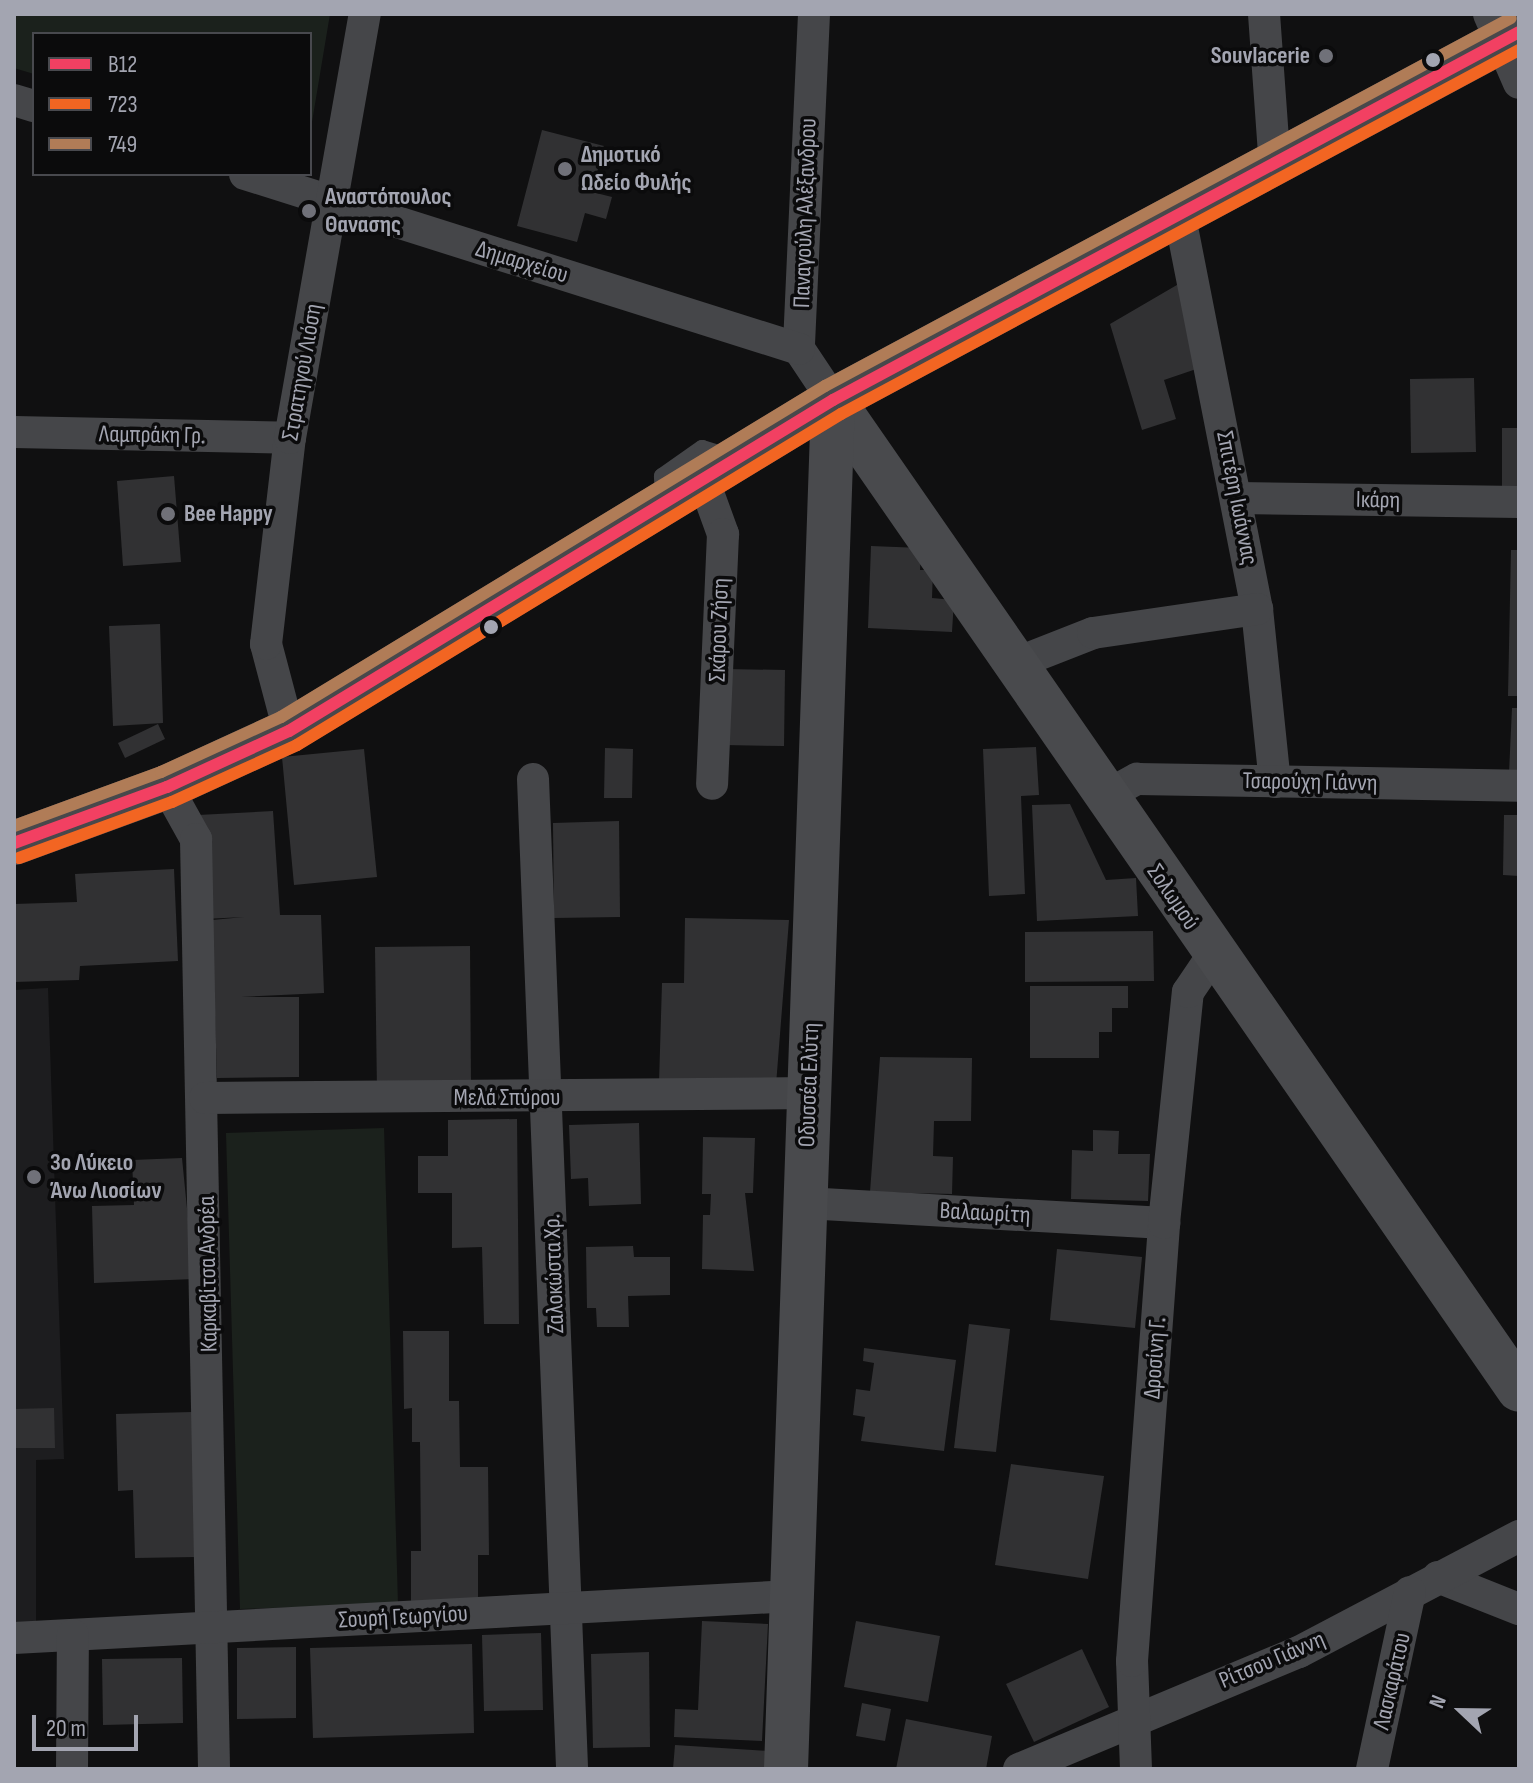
<!DOCTYPE html>
<meta charset="utf-8">
<style>
body{margin:0}
#map{position:relative;width:1533px;height:1783px;overflow:hidden;background:#101011;font-family:"Sofia Sans Condensed",sans-serif}
div>[style]{position:absolute}
.built>*{inset:0;background:#1d1d1f}
.green>*{inset:0;background:#1b211c}
.building>*{inset:0;background:#313133}
.lane>*{height:16px;margin:-8px;padding:0 8px;transform-origin:8px;border-radius:8px;background:#454649}
.street>*{height:32px;margin:-16px;padding:0 16px;transform-origin:16px;border-radius:16px;background:#454649}
.secondary>*{height:44px;margin:-22px;padding:0 22px;transform-origin:22px;border-radius:22px;background:#494a4d}
.primary>*{height:44px;margin:-22px;padding:0 22px;transform-origin:22px;border-radius:22px;background:#48484b}
.bus-1>*{height:12px;margin:-6px;padding:0 6px;transform-origin:6px;border-radius:6px;background:#f24062}
.bus-2>*{height:12px;margin:-6px;padding:0 6px;transform-origin:6px;border-radius:6px;background:#f26522}
.bus-3>*{height:12px;margin:-6px;padding:0 6px;transform-origin:6px;border-radius:6px;background:#b07c57}
.dots>*{width:22px;height:22px;translate:-50% -50%;box-sizing:border-box;border:4px solid #0b0b0c;border-radius:50%}
span{translate:-50% -50%;white-space:nowrap;text-align:center;line-height:1.15;-webkit-text-stroke:7px #0b0b0c;paint-order:stroke}
.poi-label{font-size:24px;color:#a3a5b1;font-weight:700}
.right{translate:-100% -50%;text-align:right}
.left{translate:0 -50%;text-align:left}
.street-label{font-size:24px;color:#a3a5b1}
.frame{position:absolute;inset:0;border:16px solid #a3a5b1;pointer-events:none}
.legend{position:absolute;left:32px;top:32px;width:280px;height:144px;box-sizing:border-box;background:#0b0b0c;border:2px solid #48494e;margin:0;padding:10px 14px;list-style:none;font-size:24px;color:#a3a5b1}
.legend li{display:flex;align-items:center;gap:16px;height:40px}
.legend b{width:40px;border:2px solid #48494e}
.north{position:absolute;left:1421px;top:1671px;width:80px;height:80px;-webkit-text-stroke:6px #0b0b0c;paint-order:stroke;rotate:292deg;font-size:22px;font-weight:700;line-height:32px;text-align:center;color:#a3a5b1}
.north::after{content:'';display:block;margin:auto;width:28px;height:36px;background:#a3a5b1;clip-path:polygon(50% 0,100% 100%,50% 72%,0 100%)}
.scale{position:absolute;left:32px;top:1715px;width:106px;height:36px;box-sizing:border-box;border:4px solid #a3a5b1;border-top:0;padding-left:10px;font-size:24px;line-height:28px;white-space:nowrap;color:#a3a5b1;-webkit-text-stroke:6px #0b0b0c;paint-order:stroke}
</style>
<div id="map">
<div class="built">
<i style="clip-path:polygon(48px 988px,64px 1459px,36px 1460px,36px 1627px,14px 1628px,14px 990px)"></i>
</div>
<div class="green">
<i style="clip-path:polygon(14px 14px,330px 14px,310px 134px,310px 34px,34px 34px,34px 74px,14px 68px)"></i>
<i style="clip-path:polygon(384px 1128px,398px 1604px,240px 1609px,226px 1133px)"></i>
</div>
<div class="building">
<i style="clip-path:polygon(542px 130px,604px 146px,592px 192px,612px 197px,606px 219px,585px 213px,577px 242px,517px 226px)"></i>
<i style="clip-path:polygon(1182px 282px,1208px 365px,1164px 380px,1176px 419px,1142px 430px,1110px 324px)"></i>
<i style="clip-path:polygon(1474px 378px,1476px 452px,1411px 453px,1410px 379px)"></i>
<i style="clip-path:polygon(1502px 428px,1519px 428px,1519px 488px,1502px 488px)"></i>
<i style="clip-path:polygon(174px 476px,181px 562px,123px 566px,117px 481px)"></i>
<i style="clip-path:polygon(871px 546px,921px 548px,920px 570px,933px 570px,932px 598px,954px 600px,952px 632px,868px 628px)"></i>
<i style="clip-path:polygon(1511px 550px,1519px 550px,1519px 696px,1508px 696px)"></i>
<i style="clip-path:polygon(160px 624px,163px 723px,113px 726px,109px 626px)"></i>
<i style="clip-path:polygon(725px 669px,785px 670px,784px 746px,723px 745px)"></i>
<i style="clip-path:polygon(1512px 708px,1519px 708px,1519px 774px,1509px 773px)"></i>
<i style="clip-path:polygon(158px 724px,165px 739px,125px 758px,118px 743px)"></i>
<i style="clip-path:polygon(1036px 747px,1039px 795px,1021px 796px,1025px 894px,989px 896px,983px 749px)"></i>
<i style="clip-path:polygon(605px 748px,633px 749px,632px 798px,604px 798px)"></i>
<i style="clip-path:polygon(364px 749px,377px 877px,294px 885px,282px 757px)"></i>
<i style="clip-path:polygon(1070px 804px,1106px 880px,1136px 878px,1138px 916px,1037px 921px,1032px 805px)"></i>
<i style="clip-path:polygon(273px 811px,280px 915px,321px 915px,324px 993px,241px 997px,299px 997px,299px 1077px,217px 1078px,212px 920px,244px 917px,204px 919px,198px 815px)"></i>
<i style="clip-path:polygon(1504px 815px,1519px 815px,1519px 876px,1503px 875px)"></i>
<i style="clip-path:polygon(619px 821px,620px 917px,554px 918px,553px 823px)"></i>
<i style="clip-path:polygon(174px 869px,178px 961px,80px 966px,79px 980px,14px 982px,14px 904px,77px 902px,75px 874px)"></i>
<i style="clip-path:polygon(685px 918px,789px 920px,776px 1085px,659px 1083px,662px 983px,684px 983px)"></i>
<i style="clip-path:polygon(1153px 931px,1154px 981px,1025px 982px,1025px 932px)"></i>
<i style="clip-path:polygon(470px 946px,471px 1090px,377px 1091px,375px 947px)"></i>
<i style="clip-path:polygon(1030px 986px,1128px 986px,1128px 1008px,1112px 1008px,1112px 1032px,1099px 1032px,1099px 1058px,1030px 1058px)"></i>
<i style="clip-path:polygon(880px 1057px,972px 1058px,971px 1121px,934px 1121px,933px 1156px,953px 1157px,952px 1194px,870px 1192px)"></i>
<i style="clip-path:polygon(517px 1119px,519px 1324px,484px 1324px,482px 1247px,452px 1248px,452px 1193px,418px 1193px,418px 1156px,448px 1156px,448px 1120px)"></i>
<i style="clip-path:polygon(639px 1123px,641px 1204px,589px 1206px,588px 1178px,571px 1179px,569px 1125px)"></i>
<i style="clip-path:polygon(1093px 1130px,1119px 1131px,1118px 1154px,1150px 1154px,1148px 1201px,1071px 1199px,1072px 1150px,1093px 1151px)"></i>
<i style="clip-path:polygon(703px 1137px,755px 1138px,753px 1193px,745px 1193px,754px 1271px,702px 1269px,703px 1215px,710px 1215px,711px 1194px,702px 1194px)"></i>
<i style="clip-path:polygon(182px 1158px,194px 1279px,94px 1283px,92px 1206px,134px 1205px,132px 1160px)"></i>
<i style="clip-path:polygon(633px 1246px,634px 1257px,670px 1257px,670px 1295px,628px 1296px,629px 1327px,597px 1327px,596px 1308px,587px 1308px,586px 1247px)"></i>
<i style="clip-path:polygon(1057px 1249px,1142px 1257px,1135px 1328px,1050px 1320px)"></i>
<i style="clip-path:polygon(969px 1324px,1010px 1329px,996px 1452px,954px 1448px)"></i>
<i style="clip-path:polygon(403px 1331px,449px 1331px,449px 1401px,459px 1401px,460px 1467px,488px 1467px,489px 1555px,478px 1555px,478px 1601px,411px 1602px,411px 1551px,421px 1551px,420px 1442px,412px 1442px,412px 1408px,404px 1409px)"></i>
<i style="clip-path:polygon(864px 1348px,956px 1360px,944px 1451px,861px 1441px,865px 1417px,853px 1415px,856px 1389px,870px 1391px,874px 1363px,863px 1361px)"></i>
<i style="clip-path:polygon(54px 1408px,55px 1448px,14px 1448px,14px 1409px)"></i>
<i style="clip-path:polygon(192px 1412px,196px 1557px,135px 1558px,133px 1490px,118px 1491px,116px 1414px)"></i>
<i style="clip-path:polygon(1011px 1464px,1104px 1476px,1088px 1579px,995px 1565px)"></i>
<i style="clip-path:polygon(702px 1621px,768px 1624px,762px 1741px,674px 1737px,675px 1709px,698px 1710px)"></i>
<i style="clip-path:polygon(856px 1621px,940px 1636px,928px 1702px,844px 1687px)"></i>
<i style="clip-path:polygon(541px 1633px,543px 1710px,484px 1711px,482px 1635px)"></i>
<i style="clip-path:polygon(472px 1644px,474px 1733px,313px 1738px,310px 1648px)"></i>
<i style="clip-path:polygon(296px 1647px,296px 1718px,237px 1719px,237px 1648px)"></i>
<i style="clip-path:polygon(1082px 1649px,1109px 1707px,1034px 1742px,1006px 1684px)"></i>
<i style="clip-path:polygon(649px 1652px,650px 1747px,593px 1748px,591px 1654px)"></i>
<i style="clip-path:polygon(182px 1658px,183px 1723px,103px 1725px,102px 1659px)"></i>
<i style="clip-path:polygon(862px 1703px,891px 1709px,885px 1741px,856px 1736px)"></i>
<i style="clip-path:polygon(906px 1719px,992px 1736px,986px 1769px,896px 1769px)"></i>
<i style="clip-path:polygon(675px 1745px,768px 1751px,768px 1769px,673px 1769px)"></i>
</div>
<div class="lane">
<i style="left:663px;top:497px;width:21px;rotate:-93deg"></i>
<i style="left:662px;top:476px;width:49px;rotate:-35deg"></i>
<i style="left:702px;top:448px;width:27px;rotate:17deg"></i>
</div>
<div class="street">
<i style="left:814px;top:14px;width:335px;rotate:92.6deg"></i>
<i style="left:799px;top:349px;width:61px;rotate:56.3deg"></i>
<i style="left:1264px;top:14px;width:152px;rotate:85.9deg"></i>
<i style="left:1489px;top:14px;width:75px;rotate:66.5deg"></i>
<i style="left:14px;top:100px;width:21px;rotate:17deg"></i>
<i style="left:245px;top:174px;width:581px;rotate:17.53deg"></i>
<i style="left:1180px;top:217px;width:399px;rotate:78.9deg"></i>
<i style="left:1257px;top:609px;width:174px;rotate:84.1deg"></i>
<i style="left:14px;top:432px;width:276px;rotate:1.2deg"></i>
<i style="left:703px;top:479px;width:59px;rotate:70deg"></i>
<i style="left:723px;top:534px;width:250px;rotate:92.5deg"></i>
<i style="left:1238px;top:498px;width:281px;rotate:0.8deg"></i>
<i style="left:1014px;top:664px;width:85px;rotate:-21.4deg"></i>
<i style="left:1093px;top:633px;width:166px;rotate:-8.3deg"></i>
<i style="left:289px;top:731px;width:90px;rotate:-104.8deg"></i>
<i style="left:266px;top:644px;width:207px;rotate:-83.4deg"></i>
<i style="left:290px;top:438px;width:431px;rotate:-80deg"></i>
<i style="left:533px;top:779px;width:991px;rotate:87.74deg"></i>
<i style="left:167px;top:787px;width:60px;rotate:60.9deg"></i>
<i style="left:196px;top:839px;width:930px;rotate:88.89deg"></i>
<i style="left:1104px;top:797px;width:38px;rotate:-29deg"></i>
<i style="left:1137px;top:779px;width:382px;rotate:1deg"></i>
<i style="left:205px;top:1098px;width:604px;rotate:-0.47deg"></i>
<i style="left:805px;top:1203px;width:360px;rotate:3.2deg"></i>
<i style="left:1438px;top:1577px;width:87px;rotate:21.6deg"></i>
<i style="left:14px;top:1638px;width:779px;rotate:-3.09deg"></i>
<i style="left:72px;top:1769px;width:134px;rotate:-89.6deg"></i>
<i style="left:1019px;top:1769px;width:303px;rotate:-22.7deg"></i>
<i style="left:1299px;top:1652px;width:249px;rotate:-27.8deg"></i>
<i style="left:1136px;top:1769px;width:108px;rotate:-92.1deg"></i>
<i style="left:1132px;top:1661px;width:439px;rotate:-85.8deg"></i>
<i style="left:1164px;top:1223px;width:232px;rotate:-84.1deg"></i>
<i style="left:1188px;top:992px;width:45px;rotate:-56deg"></i>
<i style="left:1372px;top:1769px;width:181px;rotate:-77.9deg"></i>
</div>
<div class="secondary">
<i style="left:833px;top:400px;width:1204px;rotate:55.28deg"></i>
<i style="left:786px;top:1769px;width:1370px;rotate:-88.03deg"></i>
</div>
<div class="primary">
<i style="left:14px;top:843px;width:163px;rotate:-20.1deg"></i>
<i style="left:167px;top:787px;width:134px;rotate:-24.7deg"></i>
<i style="left:289px;top:731px;width:637px;rotate:-31.32deg"></i>
<i style="left:833px;top:400px;width:778px;rotate:-28.21deg"></i>
</div>
<div class="bus-1">
<i style="left:14px;top:843px;width:163px;rotate:-20.1deg"></i>
<i style="left:167px;top:787px;width:134px;rotate:-24.7deg"></i>
<i style="left:289px;top:731px;width:637px;rotate:-31.32deg"></i>
<i style="left:833px;top:400px;width:778px;rotate:-28.21deg"></i>
</div>
<div class="bus-2">
<i style="left:19px;top:858px;width:163px;rotate:-20.1deg"></i>
<i style="left:172px;top:802px;width:137px;rotate:-24.5deg"></i>
<i style="left:297px;top:745px;width:637px;rotate:-31.32deg"></i>
<i style="left:841px;top:414px;width:770px;rotate:-28.23deg"></i>
</div>
<div class="bus-3">
<i style="left:14px;top:826px;width:157px;rotate:-20.2deg"></i>
<i style="left:161px;top:772px;width:132px;rotate:-24.6deg"></i>
<i style="left:281px;top:717px;width:637px;rotate:-31.32deg"></i>
<i style="left:825px;top:386px;width:778px;rotate:-28.21deg"></i>
</div>
<div class="dots">
<i style="left:1326px;top:56px;background:#707179"></i>
<i style="left:1433px;top:60px;background:#a3a5b1"></i>
<i style="left:565px;top:169px;background:#707179"></i>
<i style="left:309px;top:211px;background:#707179"></i>
<i style="left:168px;top:514px;background:#707179"></i>
<i style="left:491px;top:627px;background:#a3a5b1"></i>
<i style="left:34px;top:1177px;background:#707179"></i>
</div>
<div class="poi-label">
<span class="right" style="left:1310px;top:56px">Souvlacerie</span>
<span class="left" style="left:581px;top:169px">Δημοτικό<br>Ωδείο Φυλής</span>
<span class="left" style="left:325px;top:211px">Αναστόπουλος<br>Θανασης</span>
<span class="left" style="left:184px;top:514px">Bee Happy</span>
<span class="left" style="left:50px;top:1177px">3ο Λύκειο<br>Άνω Λιοσίων</span>
</div>
<div class="street-label">
<span style="left:805px;top:213px;rotate:-88deg">Παναγούλη Αλέξανδρου</span>
<span style="left:522px;top:262px;rotate:17deg">Δημαρχείου</span>
<span style="left:302px;top:372px;rotate:-80deg">Στρατηγού Λιόση</span>
<span style="left:152px;top:435px;rotate:1deg">Λαμπράκη Γρ.</span>
<span style="left:1237px;top:498px;rotate:79deg">Σπιτέρη Ιωάννας</span>
<span style="left:1378px;top:500px;rotate:1deg">Ικάρη</span>
<span style="left:719px;top:630px;rotate:-88deg">Σκάρου Ζήση</span>
<span style="left:1310px;top:782px;rotate:1deg">Τσαρούχη Γιάννη</span>
<span style="left:1173px;top:897px;rotate:56deg">Σολωμού</span>
<span style="left:809px;top:1085px;rotate:-88deg">Οδυσσέα Ελύτη</span>
<span style="left:507px;top:1098px">Μελά Σπύρου</span>
<span style="left:985px;top:1213px;rotate:3deg">Βαλαωρίτη</span>
<span style="left:208px;top:1274px;rotate:-91deg">Καρκαβίτσα Ανδρέα</span>
<span style="left:554px;top:1274px;rotate:-92deg">Ζαλοκώστα Χρ.</span>
<span style="left:1155px;top:1358px;rotate:-86deg">Δροσίνη Γ.</span>
<span style="left:403px;top:1617px;rotate:-3deg">Σουρή Γεωργίου</span>
<span style="left:1272px;top:1660px;rotate:-23deg">Ρίτσου Γιάννη</span>
<span style="left:1392px;top:1681px;rotate:-77deg">Λασκαράτου</span>
</div>
<div class="frame"></div>
<ul class="legend">
<li><b style="height:10px;background:#f24062"></b>Β12</li>
<li><b style="height:10px;background:#f26522"></b>723</li>
<li><b style="height:10px;background:#b07c57"></b>749</li>
</ul>
<div class="north">N</div>
<div class="scale">20 m</div>
</div>
